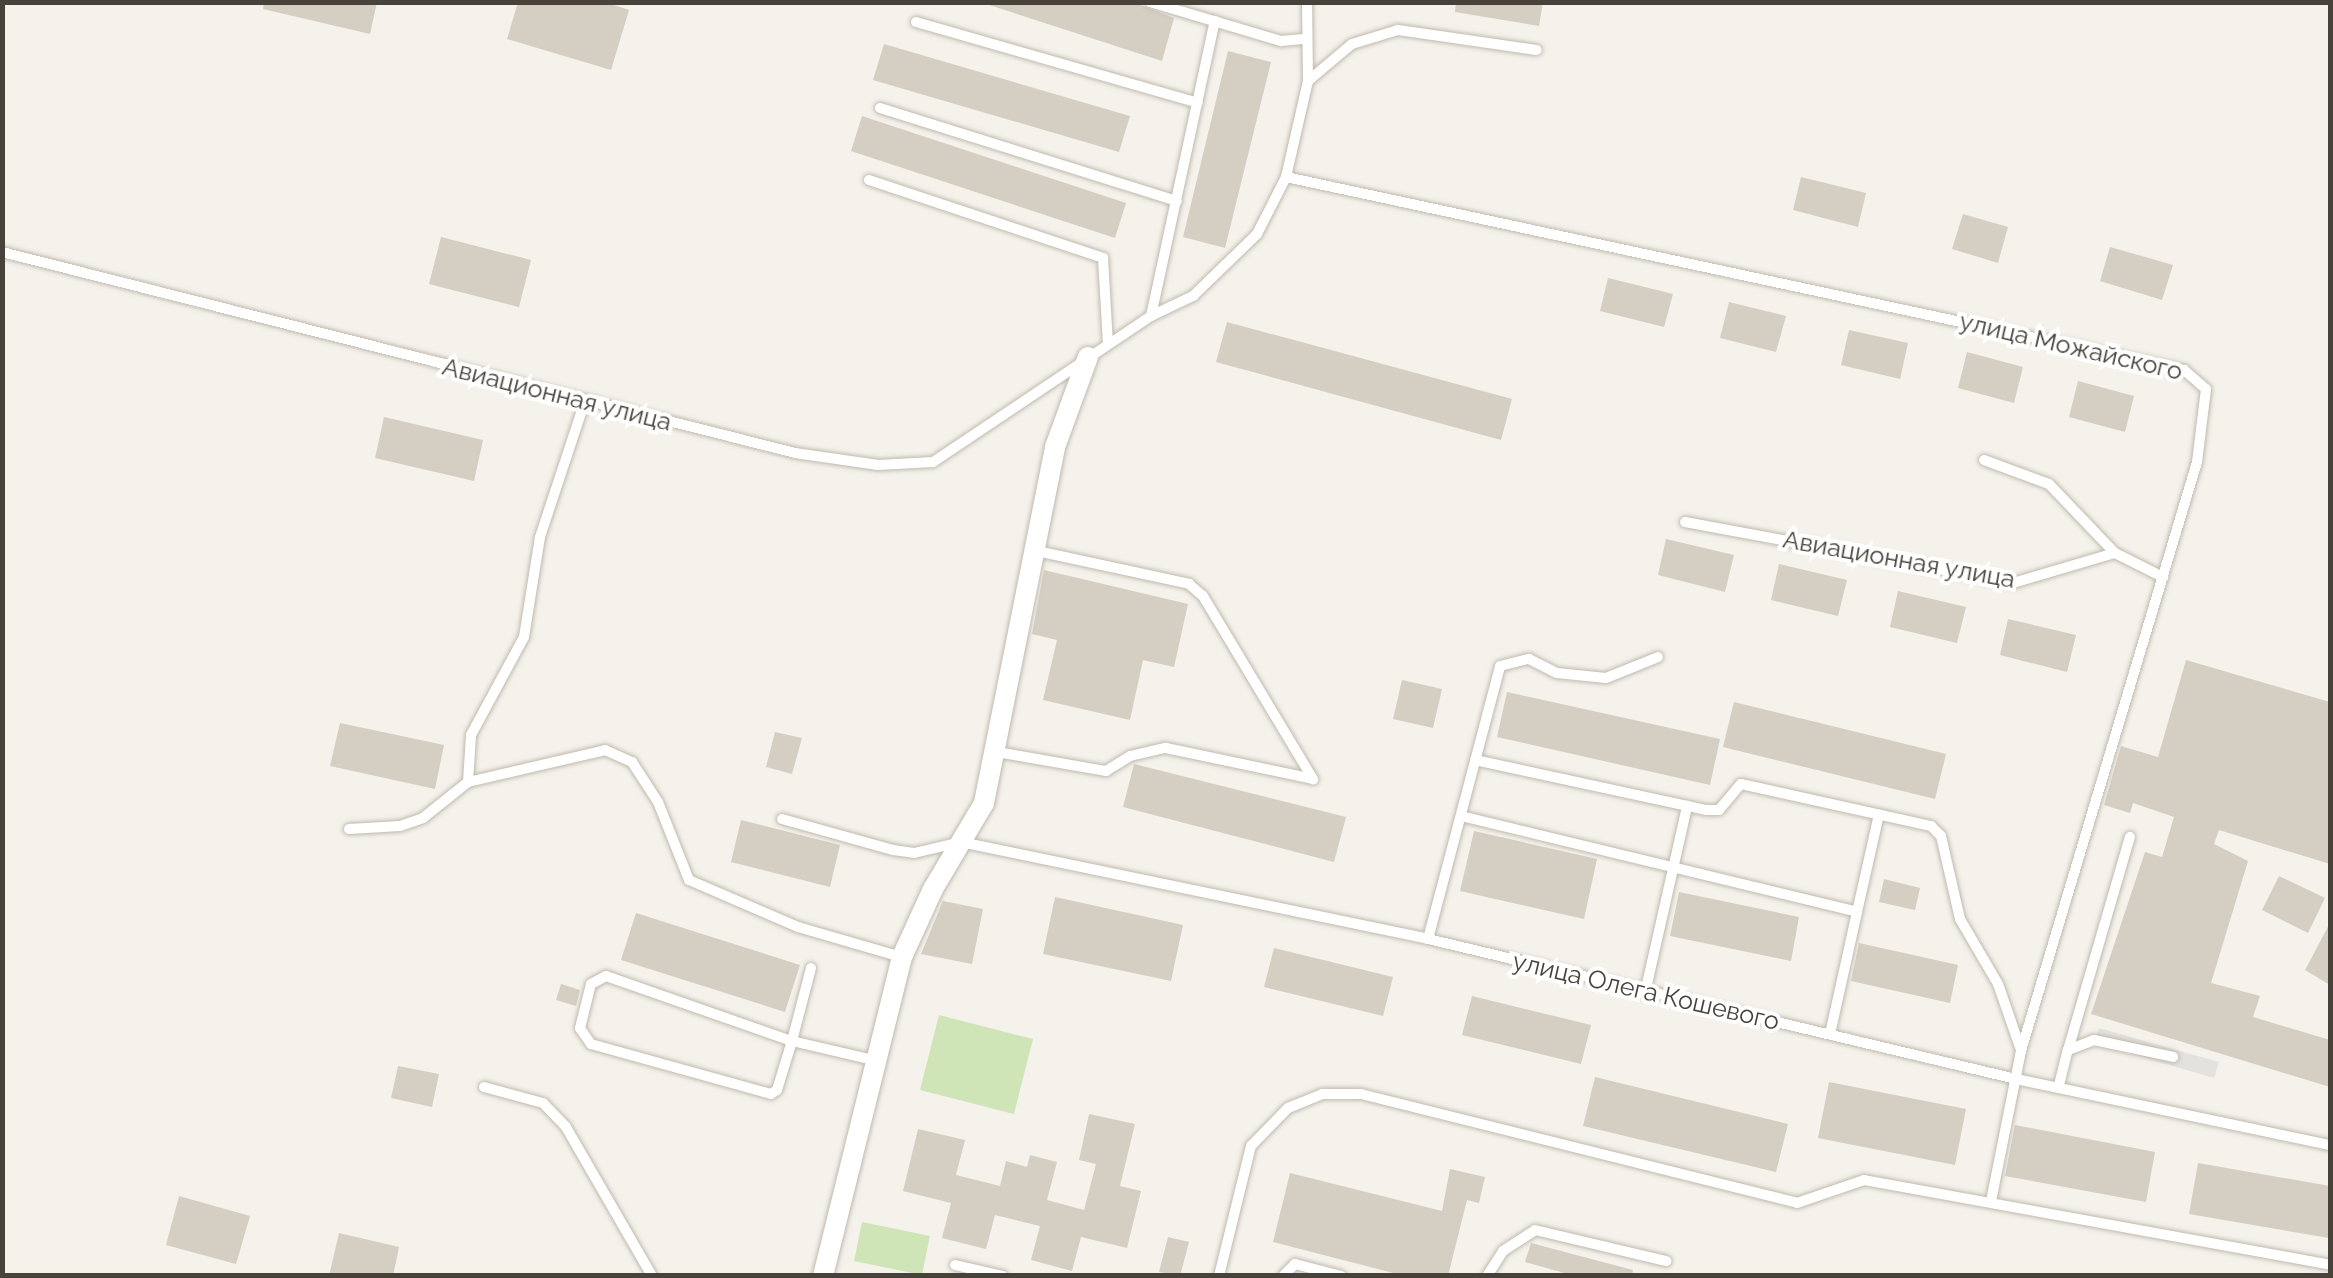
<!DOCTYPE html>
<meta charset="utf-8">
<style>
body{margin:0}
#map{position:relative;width:2333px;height:1278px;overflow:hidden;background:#f4f2eb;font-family:Raleway,sans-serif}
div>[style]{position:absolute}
.green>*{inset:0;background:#cfe5b8}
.parking>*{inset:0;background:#e4e2df}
.building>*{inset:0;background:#d5cec2}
.roads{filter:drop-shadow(0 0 2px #c0baae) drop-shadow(0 0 2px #c0baae)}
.lane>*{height:10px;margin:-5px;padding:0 5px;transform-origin:5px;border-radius:5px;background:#fff}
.street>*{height:20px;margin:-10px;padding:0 10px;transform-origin:10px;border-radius:10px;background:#fff}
span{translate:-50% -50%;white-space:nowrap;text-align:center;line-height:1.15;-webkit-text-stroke:8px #fff;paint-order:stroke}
.street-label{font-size:25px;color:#48433a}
.frame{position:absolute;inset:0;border:5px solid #48433a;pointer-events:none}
</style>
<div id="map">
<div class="green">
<i style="clip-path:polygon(939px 1015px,1033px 1039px,1014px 1114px,920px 1090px)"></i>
<i style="clip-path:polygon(862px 1222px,930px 1236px,922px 1275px,854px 1261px)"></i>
</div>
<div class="parking">
<i style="clip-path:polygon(2099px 1028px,2219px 1062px,2214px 1078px,2094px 1043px)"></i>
</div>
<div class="building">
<i style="clip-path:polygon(264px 2px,377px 2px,370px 34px,263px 9px)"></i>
<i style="clip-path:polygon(518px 2px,605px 2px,629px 10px,611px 70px,507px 39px)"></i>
<i style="clip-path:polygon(980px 2px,1133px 2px,1174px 18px,1162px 61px)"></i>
<i style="clip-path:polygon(1456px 2px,1543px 2px,1539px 26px,1455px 12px)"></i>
<i style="clip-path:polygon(884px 44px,1130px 116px,1119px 152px,873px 80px)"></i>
<i style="clip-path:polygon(1228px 51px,1271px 62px,1225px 248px,1183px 237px)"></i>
<i style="clip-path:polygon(862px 116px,1126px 203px,1115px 238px,851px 151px)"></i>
<i style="clip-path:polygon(1801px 177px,1866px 193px,1858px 227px,1793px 210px)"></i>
<i style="clip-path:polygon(1963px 214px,2008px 227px,1998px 263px,1952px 249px)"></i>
<i style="clip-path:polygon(441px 237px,531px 260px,519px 307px,429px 284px)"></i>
<i style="clip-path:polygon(2110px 247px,2173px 265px,2162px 300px,2100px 281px)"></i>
<i style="clip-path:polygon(1608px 278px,1673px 294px,1664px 327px,1600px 311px)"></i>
<i style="clip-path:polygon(1729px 302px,1786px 316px,1776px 352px,1720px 338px)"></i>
<i style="clip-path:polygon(1227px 322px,1512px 399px,1501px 440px,1216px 362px)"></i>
<i style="clip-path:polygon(1849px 330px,1908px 343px,1900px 379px,1841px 365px)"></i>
<i style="clip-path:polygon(1967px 352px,2023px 367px,2014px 403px,1958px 388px)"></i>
<i style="clip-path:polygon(2078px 381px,2134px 396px,2125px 432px,2069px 417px)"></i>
<i style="clip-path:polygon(384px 417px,483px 440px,474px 481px,375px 458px)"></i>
<i style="clip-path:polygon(1666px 539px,1734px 555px,1725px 592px,1658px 575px)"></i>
<i style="clip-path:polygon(1779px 564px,1847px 580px,1838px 616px,1771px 600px)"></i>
<i style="clip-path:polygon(1044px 570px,1188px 604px,1174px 667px,1143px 660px,1130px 720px,1043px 700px,1057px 640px,1032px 634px)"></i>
<i style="clip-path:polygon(1898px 591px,1966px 607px,1957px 643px,1890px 627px)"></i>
<i style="clip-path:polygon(2008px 619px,2076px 635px,2067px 672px,2000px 655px)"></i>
<i style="clip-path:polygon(2186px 660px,2330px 702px,2330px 864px,2219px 830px,2214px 844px,2248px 861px,2211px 983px,2260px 996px,2253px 1017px,2330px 1040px,2330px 1087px,2091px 1014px,2145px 852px,2162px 857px,2174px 817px,2133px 803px,2130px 813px,2104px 805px,2121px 746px,2158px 757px)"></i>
<i style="clip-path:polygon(1402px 680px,1442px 689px,1433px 728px,1393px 719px)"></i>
<i style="clip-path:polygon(1507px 692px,1720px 739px,1710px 785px,1497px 737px)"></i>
<i style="clip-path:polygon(1734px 702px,1946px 754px,1935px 799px,1723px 747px)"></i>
<i style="clip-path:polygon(340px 723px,444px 745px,435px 789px,330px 766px)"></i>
<i style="clip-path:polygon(775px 732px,802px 738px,792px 774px,766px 767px)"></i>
<i style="clip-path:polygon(1134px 764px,1346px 817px,1334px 862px,1123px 807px)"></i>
<i style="clip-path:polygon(741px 820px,840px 845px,830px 887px,731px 862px)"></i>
<i style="clip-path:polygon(1474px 831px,1597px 859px,1584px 919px,1460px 891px)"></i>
<i style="clip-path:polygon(2279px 876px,2325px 898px,2308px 933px,2262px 910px)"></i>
<i style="clip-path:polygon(1884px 879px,1920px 888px,1915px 910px,1879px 902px)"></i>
<i style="clip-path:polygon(1679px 892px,1799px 917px,1791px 961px,1670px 936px)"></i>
<i style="clip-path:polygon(1055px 897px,1183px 925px,1171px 981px,1043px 954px)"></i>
<i style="clip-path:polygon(943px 901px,983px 909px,972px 964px,921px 954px)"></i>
<i style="clip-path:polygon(636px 913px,800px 965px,785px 1012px,621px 960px)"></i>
<i style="clip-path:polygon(2330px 923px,2330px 985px,2305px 970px)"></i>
<i style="clip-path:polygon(1859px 943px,1958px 965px,1950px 1003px,1851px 981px)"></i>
<i style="clip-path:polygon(1274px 948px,1393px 977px,1383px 1016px,1264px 987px)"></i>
<i style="clip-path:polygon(561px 984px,580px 990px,576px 1006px,556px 1000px)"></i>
<i style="clip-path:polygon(1472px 996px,1591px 1025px,1581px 1064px,1462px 1035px)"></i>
<i style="clip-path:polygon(398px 1066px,439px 1074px,432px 1107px,391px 1098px)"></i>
<i style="clip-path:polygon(1595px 1077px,1788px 1124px,1776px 1172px,1583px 1126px)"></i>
<i style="clip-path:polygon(1829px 1082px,1966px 1109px,1955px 1165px,1818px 1138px)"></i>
<i style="clip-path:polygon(1089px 1114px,1135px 1124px,1120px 1186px,1141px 1191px,1127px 1248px,1081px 1237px,1072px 1271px,1031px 1260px,1040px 1226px,995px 1215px,986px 1249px,942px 1238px,951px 1203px,903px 1191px,918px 1129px,965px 1140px,956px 1175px,1000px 1186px,1006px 1161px,1027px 1167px,1030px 1155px,1057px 1162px,1047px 1200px,1084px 1210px,1096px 1164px,1079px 1160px)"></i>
<i style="clip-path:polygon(2015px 1125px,2155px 1152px,2146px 1202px,2005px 1176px)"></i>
<i style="clip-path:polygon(2198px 1163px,2330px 1186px,2329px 1238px,2189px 1214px)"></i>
<i style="clip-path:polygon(1450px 1169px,1485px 1177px,1479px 1203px,1467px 1200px,1448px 1276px,1405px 1276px,1273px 1242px,1290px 1173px,1442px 1211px)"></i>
<i style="clip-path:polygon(179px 1196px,250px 1216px,236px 1264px,166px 1245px)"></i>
<i style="clip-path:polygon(339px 1233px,399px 1247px,393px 1276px,329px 1276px)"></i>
<i style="clip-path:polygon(1168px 1237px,1189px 1242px,1180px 1276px,1159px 1272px)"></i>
<i style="clip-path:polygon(1531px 1243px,1633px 1270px,1632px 1276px,1575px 1276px,1525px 1262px)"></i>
</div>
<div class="roads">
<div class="lane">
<i style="left:1150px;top:2px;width:137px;rotate:16.6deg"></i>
<i style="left:1281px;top:41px;width:22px;rotate:-5deg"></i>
<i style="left:916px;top:22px;width:293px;rotate:16deg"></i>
<i style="left:1308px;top:81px;width:57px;rotate:-40.1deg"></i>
<i style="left:1352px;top:44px;width:48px;rotate:-16.9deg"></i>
<i style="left:1398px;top:30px;width:140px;rotate:8.2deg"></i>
<i style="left:880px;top:108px;width:311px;rotate:17.4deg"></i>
<i style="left:1286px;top:177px;width:919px;rotate:12.13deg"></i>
<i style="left:2184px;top:370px;width:29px;rotate:41deg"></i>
<i style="left:2206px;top:389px;width:74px;rotate:97deg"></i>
<i style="left:2197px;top:462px;width:615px;rotate:106.64deg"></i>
<i style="left:2021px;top:1051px;width:153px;rotate:101.3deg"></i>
<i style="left:869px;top:180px;width:247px;rotate:18.4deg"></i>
<i style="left:1103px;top:258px;width:86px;rotate:86.7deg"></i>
<i style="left:2px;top:252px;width:818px;rotate:14.22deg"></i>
<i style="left:795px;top:453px;width:84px;rotate:8.2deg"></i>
<i style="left:878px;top:465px;width:55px;rotate:-3.1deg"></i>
<i style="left:933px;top:462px;width:262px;rotate:-33.8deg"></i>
<i style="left:1151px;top:316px;width:47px;rotate:-25.5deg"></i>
<i style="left:1193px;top:296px;width:89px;rotate:-44.1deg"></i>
<i style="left:1257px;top:234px;width:64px;rotate:-63deg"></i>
<i style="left:1286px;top:177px;width:98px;rotate:-77.1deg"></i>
<i style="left:1308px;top:81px;width:79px;rotate:-90.7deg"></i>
<i style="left:1151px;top:316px;width:302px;rotate:-77.8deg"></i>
<i style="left:1984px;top:460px;width:69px;rotate:20.3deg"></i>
<i style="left:2049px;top:484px;width:95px;rotate:46.3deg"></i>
<i style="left:1685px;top:522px;width:334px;rotate:10.5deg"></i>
<i style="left:2013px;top:583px;width:106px;rotate:-16.4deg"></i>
<i style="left:2115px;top:553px;width:54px;rotate:26.6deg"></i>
<i style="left:1037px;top:551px;width:156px;rotate:12.2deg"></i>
<i style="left:1189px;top:584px;width:18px;rotate:41deg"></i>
<i style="left:1203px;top:596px;width:214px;rotate:59deg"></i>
<i style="left:997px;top:752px;width:111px;rotate:9.9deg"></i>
<i style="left:1106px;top:771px;width:28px;rotate:-32deg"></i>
<i style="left:1130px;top:756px;width:37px;rotate:-13deg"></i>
<i style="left:1166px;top:748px;width:150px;rotate:11.9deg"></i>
<i style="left:1475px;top:760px;width:237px;rotate:12.2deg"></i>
<i style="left:1707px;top:810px;width:12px"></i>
<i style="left:1719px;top:810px;width:34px;rotate:-50deg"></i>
<i style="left:1741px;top:784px;width:195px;rotate:12.5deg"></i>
<i style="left:1931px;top:826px;width:14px;rotate:45deg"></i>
<i style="left:1941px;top:836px;width:85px;rotate:77.1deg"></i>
<i style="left:1960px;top:919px;width:75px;rotate:59.7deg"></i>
<i style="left:1998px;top:984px;width:70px;rotate:70.8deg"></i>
<i style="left:468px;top:782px;width:47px;rotate:-86.3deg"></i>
<i style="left:471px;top:735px;width:111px;rotate:-61.6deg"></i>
<i style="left:524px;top:637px;width:101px;rotate:-80.9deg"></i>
<i style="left:540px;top:537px;width:143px;rotate:-71.7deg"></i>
<i style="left:1461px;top:816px;width:407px;rotate:13.6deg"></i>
<i style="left:1857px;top:912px;width:100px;rotate:-77.3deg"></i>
<i style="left:782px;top:819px;width:115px;rotate:15.6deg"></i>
<i style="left:893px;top:850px;width:21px;rotate:8deg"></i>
<i style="left:914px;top:853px;width:48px;rotate:-13.2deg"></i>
<i style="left:961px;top:842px;width:477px;rotate:11.7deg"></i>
<i style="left:1428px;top:939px;width:604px;rotate:13.39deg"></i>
<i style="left:2016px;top:1079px;width:321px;rotate:11.9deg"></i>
<i style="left:349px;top:829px;width:51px;rotate:-3.4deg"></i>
<i style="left:400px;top:826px;width:24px;rotate:-19deg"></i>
<i style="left:423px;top:818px;width:58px;rotate:-38.7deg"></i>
<i style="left:468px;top:782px;width:141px;rotate:-13.1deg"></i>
<i style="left:605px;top:750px;width:30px;rotate:24deg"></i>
<i style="left:632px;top:762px;width:48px;rotate:57deg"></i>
<i style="left:658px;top:802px;width:84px;rotate:68.3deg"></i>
<i style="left:689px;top:880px;width:119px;rotate:23.3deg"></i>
<i style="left:798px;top:927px;width:107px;rotate:16.2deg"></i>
<i style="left:1428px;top:939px;width:282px;rotate:-75.2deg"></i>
<i style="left:1500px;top:666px;width:30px;rotate:-14deg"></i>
<i style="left:1529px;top:659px;width:31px;rotate:27deg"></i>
<i style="left:1557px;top:673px;width:49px;rotate:5.8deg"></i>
<i style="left:1606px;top:678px;width:56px;rotate:-22deg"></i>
<i style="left:811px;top:968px;width:75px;rotate:104.6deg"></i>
<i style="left:792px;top:1041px;width:51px;rotate:107deg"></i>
<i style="left:777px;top:1090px;width:7px;rotate:146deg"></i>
<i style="left:771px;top:1094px;width:187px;rotate:-164.5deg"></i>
<i style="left:591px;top:1044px;width:19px;rotate:-125deg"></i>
<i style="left:580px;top:1028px;width:45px;rotate:-76deg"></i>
<i style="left:591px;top:984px;width:17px;rotate:-28deg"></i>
<i style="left:606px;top:976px;width:197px;rotate:19.3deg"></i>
<i style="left:792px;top:1041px;width:83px;rotate:13.2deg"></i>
<i style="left:1645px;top:993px;width:192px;rotate:-77.3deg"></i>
<i style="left:1830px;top:1034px;width:125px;rotate:-77.5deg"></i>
<i style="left:2068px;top:1050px;width:222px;rotate:-73.8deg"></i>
<i style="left:2059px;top:1085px;width:36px;rotate:-76deg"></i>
<i style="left:2068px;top:1050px;width:28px;rotate:-21deg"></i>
<i style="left:2094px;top:1040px;width:81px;rotate:12.1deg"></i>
<i style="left:484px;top:1087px;width:61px;rotate:15.2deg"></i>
<i style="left:543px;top:1103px;width:33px;rotate:46deg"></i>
<i style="left:566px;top:1127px;width:172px;rotate:60deg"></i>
<i style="left:955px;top:1265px;width:49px;rotate:12.9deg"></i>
<i style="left:1219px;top:1276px;width:134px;rotate:-76.2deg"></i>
<i style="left:1251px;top:1146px;width:53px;rotate:-45.8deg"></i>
<i style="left:1288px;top:1108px;width:37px;rotate:-22deg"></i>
<i style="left:1322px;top:1094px;width:39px"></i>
<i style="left:1361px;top:1094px;width:449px;rotate:14deg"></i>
<i style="left:1797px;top:1203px;width:71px;rotate:-18.9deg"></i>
<i style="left:1864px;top:1180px;width:474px;rotate:10.3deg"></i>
<i style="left:1283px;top:1276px;width:17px;rotate:-45deg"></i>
<i style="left:1295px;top:1264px;width:48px;rotate:14.6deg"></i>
<i style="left:1487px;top:1276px;width:30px;rotate:-57deg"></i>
<i style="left:1503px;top:1251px;width:38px;rotate:-33deg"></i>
<i style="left:1535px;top:1230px;width:135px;rotate:13.3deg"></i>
</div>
<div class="street">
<i style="left:823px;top:1276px;width:329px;rotate:-76.1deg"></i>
<i style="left:902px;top:957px;width:75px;rotate:-65.5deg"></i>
<i style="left:933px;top:889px;width:100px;rotate:-59.3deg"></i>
<i style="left:984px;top:803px;width:363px;rotate:-78.7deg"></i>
<i style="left:1055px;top:447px;width:96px;rotate:-69.9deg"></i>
</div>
</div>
<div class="street-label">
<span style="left:2071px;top:346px;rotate:13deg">улица Можайского</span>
<span style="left:557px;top:394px;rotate:14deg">Авиационная улица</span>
<span style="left:1899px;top:559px;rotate:10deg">Авиационная улица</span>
<span style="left:1646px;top:991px;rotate:13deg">улица Олега Кошевого</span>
</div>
<div class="frame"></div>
</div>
